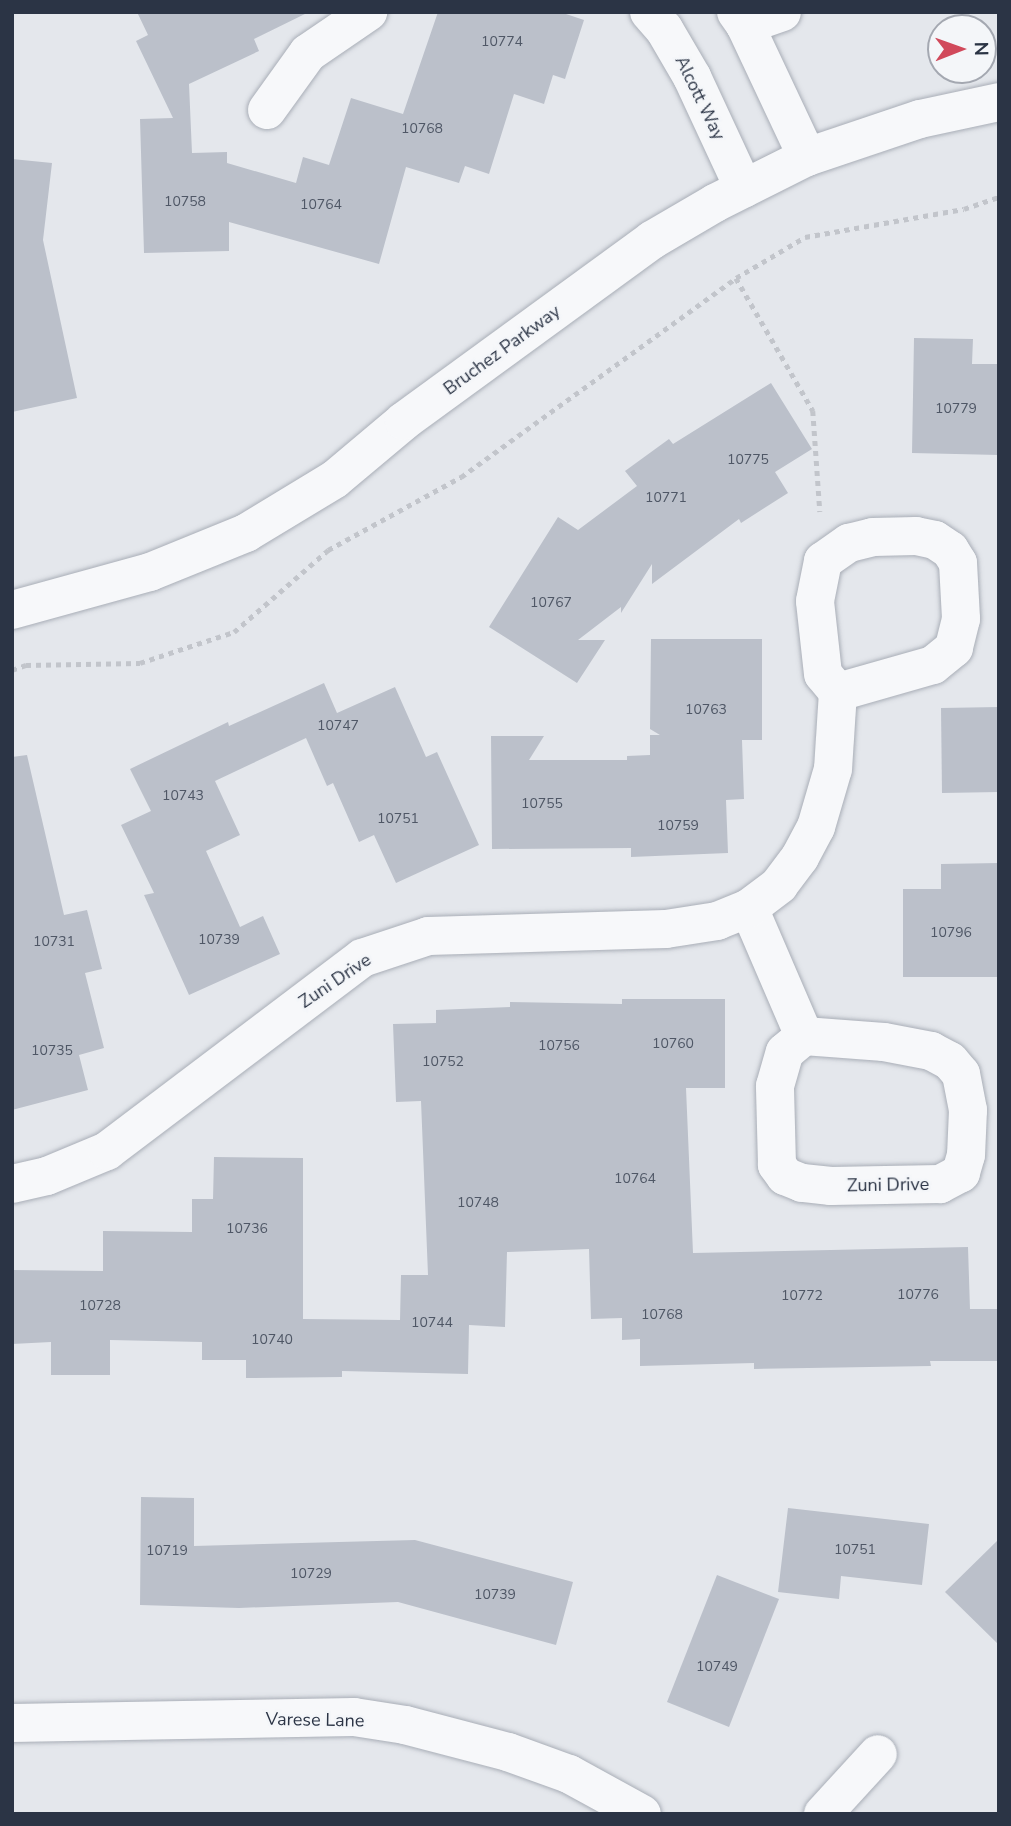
<!DOCTYPE html>
<style>
body{margin:0}
#map{position:relative;width:1011px;height:1826px;overflow:hidden;background:#e4e7ec;font-family:"Nunito Sans",sans-serif}
div>[style]{position:absolute}
.building>*{inset:0;background:#bbc0ca}
.path>*{height:4.5px;margin-top:-2.25px;transform-origin:0;background:repeating-linear-gradient(90deg,#c2c5cb 0 5px,transparent 0 10px)}
.roads{filter:drop-shadow(0 0 2px #a9aeb7) drop-shadow(0 0 2px #a9aeb7)}
.minor>*{height:38px;margin:-19px;padding:0 19px;transform-origin:19px;border-radius:19px;background:#f7f8fa}
span{translate:-50% -50%;white-space:nowrap;text-align:center;line-height:1.15;-webkit-text-stroke:5px #f4f6f9;paint-order:stroke}
.number-label{font-size:14px;color:#4f5766}
.number-label span{-webkit-text-stroke-width:0}
.street-label{font-size:18px;color:#2b3445}
.frame{position:absolute;inset:0;border:14px solid #2b3445;pointer-events:none}
.north{position:absolute;left:927px;top:14px;width:70px;height:70px;box-sizing:border-box;background:#f4f6f9;border:2px solid #a4a8b1;border-radius:50%;rotate:89deg;font-size:19px;font-weight:700;line-height:28px;text-align:center;color:#2b3445}
.north::after{content:'';display:block;margin:auto;width:24px;height:32px;background:#d1495b;clip-path:polygon(50% 0,100% 100%,50% 72%,0 100%)}
</style>
<div id="map">
<div class="building">
<i style="clip-path:polygon(137px 12px,309px 12px,254px 39px,259px 51px,189px 84px,192px 153px,227px 152px,227px 163px,296px 183px,303px 157px,329px 165px,351px 98px,403px 114px,438px 12px,560px 12px,584px 20px,565px 79px,553px 75px,544px 104px,514px 94px,489px 174px,465px 166px,459px 183px,406px 167px,379px 264px,229px 222px,229px 251px,144px 253px,140px 119px,173px 118px,136px 41px,148px 35px)"></i>
<i style="clip-path:polygon(12px 159px,52px 163px,43px 240px,77px 398px,12px 412px)"></i>
<i style="clip-path:polygon(914px 338px,973px 339px,972px 364px,999px 364px,999px 455px,912px 453px)"></i>
<i style="clip-path:polygon(771px 383px,812px 449px,775px 472px,788px 493px,741px 523px,739px 519px,652px 584px,652px 564px,621px 613px,621px 607px,578px 640px,605px 640px,577px 683px,489px 627px,558px 517px,578px 530px,637px 486px,625px 471px,669px 439px,673px 444px)"></i>
<i style="clip-path:polygon(651px 639px,762px 639px,762px 740px,742px 740px,744px 799px,726px 800px,728px 853px,631px 857px,631px 848px,492px 849px,491px 736px,544px 736px,529px 760px,627px 760px,627px 756px,650px 755px,650px 735px,660px 735px,650px 729px)"></i>
<i style="clip-path:polygon(324px 683px,337px 713px,395px 687px,426px 757px,437px 752px,479px 845px,396px 883px,374px 835px,359px 842px,333px 783px,327px 786px,306px 738px,215px 781px,240px 835px,206px 851px,240px 927px,263px 916px,280px 954px,189px 995px,144px 895px,154px 893px,121px 825px,151px 811px,130px 769px,228px 722px,229px 726px)"></i>
<i style="clip-path:polygon(999px 707px,999px 792px,942px 793px,941px 708px)"></i>
<i style="clip-path:polygon(27px 755px,64px 915px,87px 910px,102px 969px,85px 973px,104px 1048px,79px 1055px,88px 1090px,12px 1110px,12px 757px)"></i>
<i style="clip-path:polygon(999px 863px,999px 977px,903px 977px,903px 889px,941px 889px,941px 864px)"></i>
<i style="clip-path:polygon(622px 999px,725px 999px,725px 1088px,686px 1088px,693px 1253px,968px 1247px,970px 1309px,999px 1309px,999px 1361px,930px 1361px,931px 1366px,754px 1369px,754px 1363px,640px 1366px,640px 1339px,622px 1340px,622px 1318px,591px 1319px,589px 1249px,507px 1252px,505px 1327px,469px 1325px,468px 1374px,342px 1371px,342px 1377px,246px 1378px,246px 1360px,202px 1360px,202px 1342px,110px 1340px,110px 1375px,51px 1375px,51px 1342px,12px 1344px,12px 1270px,103px 1271px,103px 1231px,192px 1232px,192px 1199px,213px 1199px,214px 1157px,303px 1158px,303px 1319px,400px 1320px,401px 1275px,428px 1275px,421px 1101px,396px 1102px,393px 1024px,436px 1023px,436px 1010px,510px 1007px,510px 1002px,622px 1004px)"></i>
<i style="clip-path:polygon(141px 1497px,194px 1498px,194px 1546px,415px 1540px,573px 1582px,556px 1645px,398px 1602px,239px 1608px,140px 1605px)"></i>
<i style="clip-path:polygon(788px 1508px,929px 1524px,922px 1585px,841px 1576px,839px 1599px,778px 1592px)"></i>
<i style="clip-path:polygon(999px 1539px,999px 1645px,945px 1592px)"></i>
<i style="clip-path:polygon(717px 1575px,779px 1599px,729px 1727px,667px 1702px)"></i>
</div>
<div class="path">
<i style="left:736px;top:278px;width:154px;rotate:59.9deg"></i>
<i style="left:813px;top:411px;width:101px;rotate:86deg"></i>
<i style="left:12px;top:670px;width:15px;rotate:-20deg"></i>
<i style="left:26px;top:665px;width:114px;rotate:-1deg"></i>
<i style="left:140px;top:663px;width:99px;rotate:-18.3deg"></i>
<i style="left:234px;top:632px;width:125px;rotate:-41.1deg"></i>
<i style="left:328px;top:550px;width:152px;rotate:-28.8deg"></i>
<i style="left:461px;top:477px;width:339px;rotate:-35.9deg"></i>
<i style="left:736px;top:278px;width:80px;rotate:-30.7deg"></i>
<i style="left:805px;top:237px;width:161px;rotate:-10deg"></i>
<i style="left:964px;top:209px;width:37px;rotate:-19deg"></i>
</div>
<div class="roads">
<div class="minor">
<i style="left:649px;top:12px;width:23px;rotate:49deg"></i>
<i style="left:664px;top:29px;width:56px;rotate:59.7deg"></i>
<i style="left:692px;top:77px;width:123px;rotate:65.1deg"></i>
<i style="left:736px;top:12px;width:16px;rotate:55deg"></i>
<i style="left:745px;top:25px;width:146px;rotate:64.8deg"></i>
<i style="left:745px;top:25px;width:39px;rotate:-19deg"></i>
<i style="left:267px;top:110px;width:70px;rotate:-54.3deg"></i>
<i style="left:308px;top:53px;width:73px;rotate:-34.3deg"></i>
<i style="left:916px;top:536px;width:19px;rotate:12deg"></i>
<i style="left:935px;top:540px;width:18px;rotate:34deg"></i>
<i style="left:950px;top:550px;width:15px;rotate:58deg"></i>
<i style="left:958px;top:563px;width:56px;rotate:86.9deg"></i>
<i style="left:961px;top:619px;width:30px;rotate:104deg"></i>
<i style="left:954px;top:648px;width:27px;rotate:141deg"></i>
<i style="left:933px;top:665px;width:99px;rotate:164.1deg"></i>
<i style="left:838px;top:692px;width:23px;rotate:-130deg"></i>
<i style="left:823px;top:674px;width:73px;rotate:-96.3deg"></i>
<i style="left:815px;top:601px;width:41px;rotate:-78.7deg"></i>
<i style="left:823px;top:561px;width:32px;rotate:-35deg"></i>
<i style="left:849px;top:543px;width:25px;rotate:-14deg"></i>
<i style="left:873px;top:537px;width:43px;rotate:-1.3deg"></i>
<i style="left:12px;top:610px;width:143px;rotate:-15.4deg"></i>
<i style="left:150px;top:572px;width:104px;rotate:-22.1deg"></i>
<i style="left:246px;top:533px;width:104px;rotate:-31.2deg"></i>
<i style="left:335px;top:479px;width:90px;rotate:-40deg"></i>
<i style="left:404px;top:421px;width:307px;rotate:-36.1deg"></i>
<i style="left:652px;top:240px;width:73px;rotate:-30.4deg"></i>
<i style="left:715px;top:203px;width:103px;rotate:-26.6deg"></i>
<i style="left:807px;top:157px;width:119px;rotate:-18.6deg"></i>
<i style="left:920px;top:119px;width:81px;rotate:-12.1deg"></i>
<i style="left:749px;top:908px;width:139px;rotate:66.7deg"></i>
<i style="left:804px;top:1036px;width:80px;rotate:4.3deg"></i>
<i style="left:884px;top:1042px;width:48px;rotate:10.8deg"></i>
<i style="left:931px;top:1051px;width:21px;rotate:28deg"></i>
<i style="left:950px;top:1061px;width:17px;rotate:50deg"></i>
<i style="left:961px;top:1074px;width:37px;rotate:79deg"></i>
<i style="left:968px;top:1110px;width:45px;rotate:92.5deg"></i>
<i style="left:966px;top:1155px;width:19px;rotate:106deg"></i>
<i style="left:961px;top:1173px;width:24px;rotate:152deg"></i>
<i style="left:940px;top:1184px;width:109px;rotate:178.9deg"></i>
<i style="left:831px;top:1186px;width:29px;rotate:-174deg"></i>
<i style="left:802px;top:1183px;width:18px;rotate:-158deg"></i>
<i style="left:785px;top:1176px;width:14px;rotate:-126deg"></i>
<i style="left:777px;top:1165px;width:79px;rotate:-91.5deg"></i>
<i style="left:775px;top:1086px;width:35px;rotate:-74deg"></i>
<i style="left:785px;top:1052px;width:25px;rotate:-40deg"></i>
<i style="left:12px;top:1184px;width:36px;rotate:-13deg"></i>
<i style="left:47px;top:1176px;width:65px;rotate:-22.6deg"></i>
<i style="left:107px;top:1151px;width:320px;rotate:-37.1deg"></i>
<i style="left:362px;top:958px;width:70px;rotate:-18.4deg"></i>
<i style="left:428px;top:936px;width:238px;rotate:-1.7deg"></i>
<i style="left:666px;top:929px;width:52px;rotate:-8.9deg"></i>
<i style="left:717px;top:921px;width:35px;rotate:-22deg"></i>
<i style="left:749px;top:908px;width:38px;rotate:-37deg"></i>
<i style="left:779px;top:885px;width:35px;rotate:-53deg"></i>
<i style="left:800px;top:857px;width:34px;rotate:-62deg"></i>
<i style="left:816px;top:827px;width:60px;rotate:-73.7deg"></i>
<i style="left:833px;top:769px;width:77px;rotate:-86.3deg"></i>
<i style="left:12px;top:1723px;width:342px;rotate:-1deg"></i>
<i style="left:354px;top:1717px;width:52px;rotate:8.9deg"></i>
<i style="left:405px;top:1725px;width:106px;rotate:14.7deg"></i>
<i style="left:508px;top:1752px;width:65px;rotate:19.8deg"></i>
<i style="left:569px;top:1774px;width:83px;rotate:28.7deg"></i>
<i style="left:823px;top:1814px;width:81px;rotate:-47.5deg"></i>
</div>
</div>
<div class="number-label">
<span style="left:502px;top:42px">10774</span>
<span style="left:422px;top:129px">10768</span>
<span style="left:185px;top:202px">10758</span>
<span style="left:321px;top:205px">10764</span>
<span style="left:956px;top:409px">10779</span>
<span style="left:748px;top:460px">10775</span>
<span style="left:666px;top:498px">10771</span>
<span style="left:551px;top:603px">10767</span>
<span style="left:706px;top:710px">10763</span>
<span style="left:338px;top:726px">10747</span>
<span style="left:183px;top:796px">10743</span>
<span style="left:542px;top:804px">10755</span>
<span style="left:398px;top:819px">10751</span>
<span style="left:678px;top:826px">10759</span>
<span style="left:951px;top:933px">10796</span>
<span style="left:219px;top:940px">10739</span>
<span style="left:54px;top:942px">10731</span>
<span style="left:673px;top:1044px">10760</span>
<span style="left:559px;top:1046px">10756</span>
<span style="left:52px;top:1051px">10735</span>
<span style="left:443px;top:1062px">10752</span>
<span style="left:635px;top:1179px">10764</span>
<span style="left:478px;top:1203px">10748</span>
<span style="left:247px;top:1229px">10736</span>
<span style="left:918px;top:1295px">10776</span>
<span style="left:802px;top:1296px">10772</span>
<span style="left:100px;top:1306px">10728</span>
<span style="left:662px;top:1315px">10768</span>
<span style="left:432px;top:1323px">10744</span>
<span style="left:272px;top:1340px">10740</span>
<span style="left:855px;top:1550px">10751</span>
<span style="left:167px;top:1551px">10719</span>
<span style="left:311px;top:1574px">10729</span>
<span style="left:495px;top:1595px">10739</span>
<span style="left:717px;top:1667px">10749</span>
</div>
<div class="street-label">
<span style="left:700px;top:98px;rotate:64deg">Alcott Way</span>
<span style="left:502px;top:350px;rotate:-36deg">Bruchez Parkway</span>
<span style="left:335px;top:981px;rotate:-34deg">Zuni Drive</span>
<span style="left:888px;top:1185px;rotate:-1deg">Zuni Drive</span>
<span style="left:315px;top:1720px;rotate:1deg">Varese Lane</span>
</div>
<div class="frame"></div>
<div class="north">N</div>
</div>
